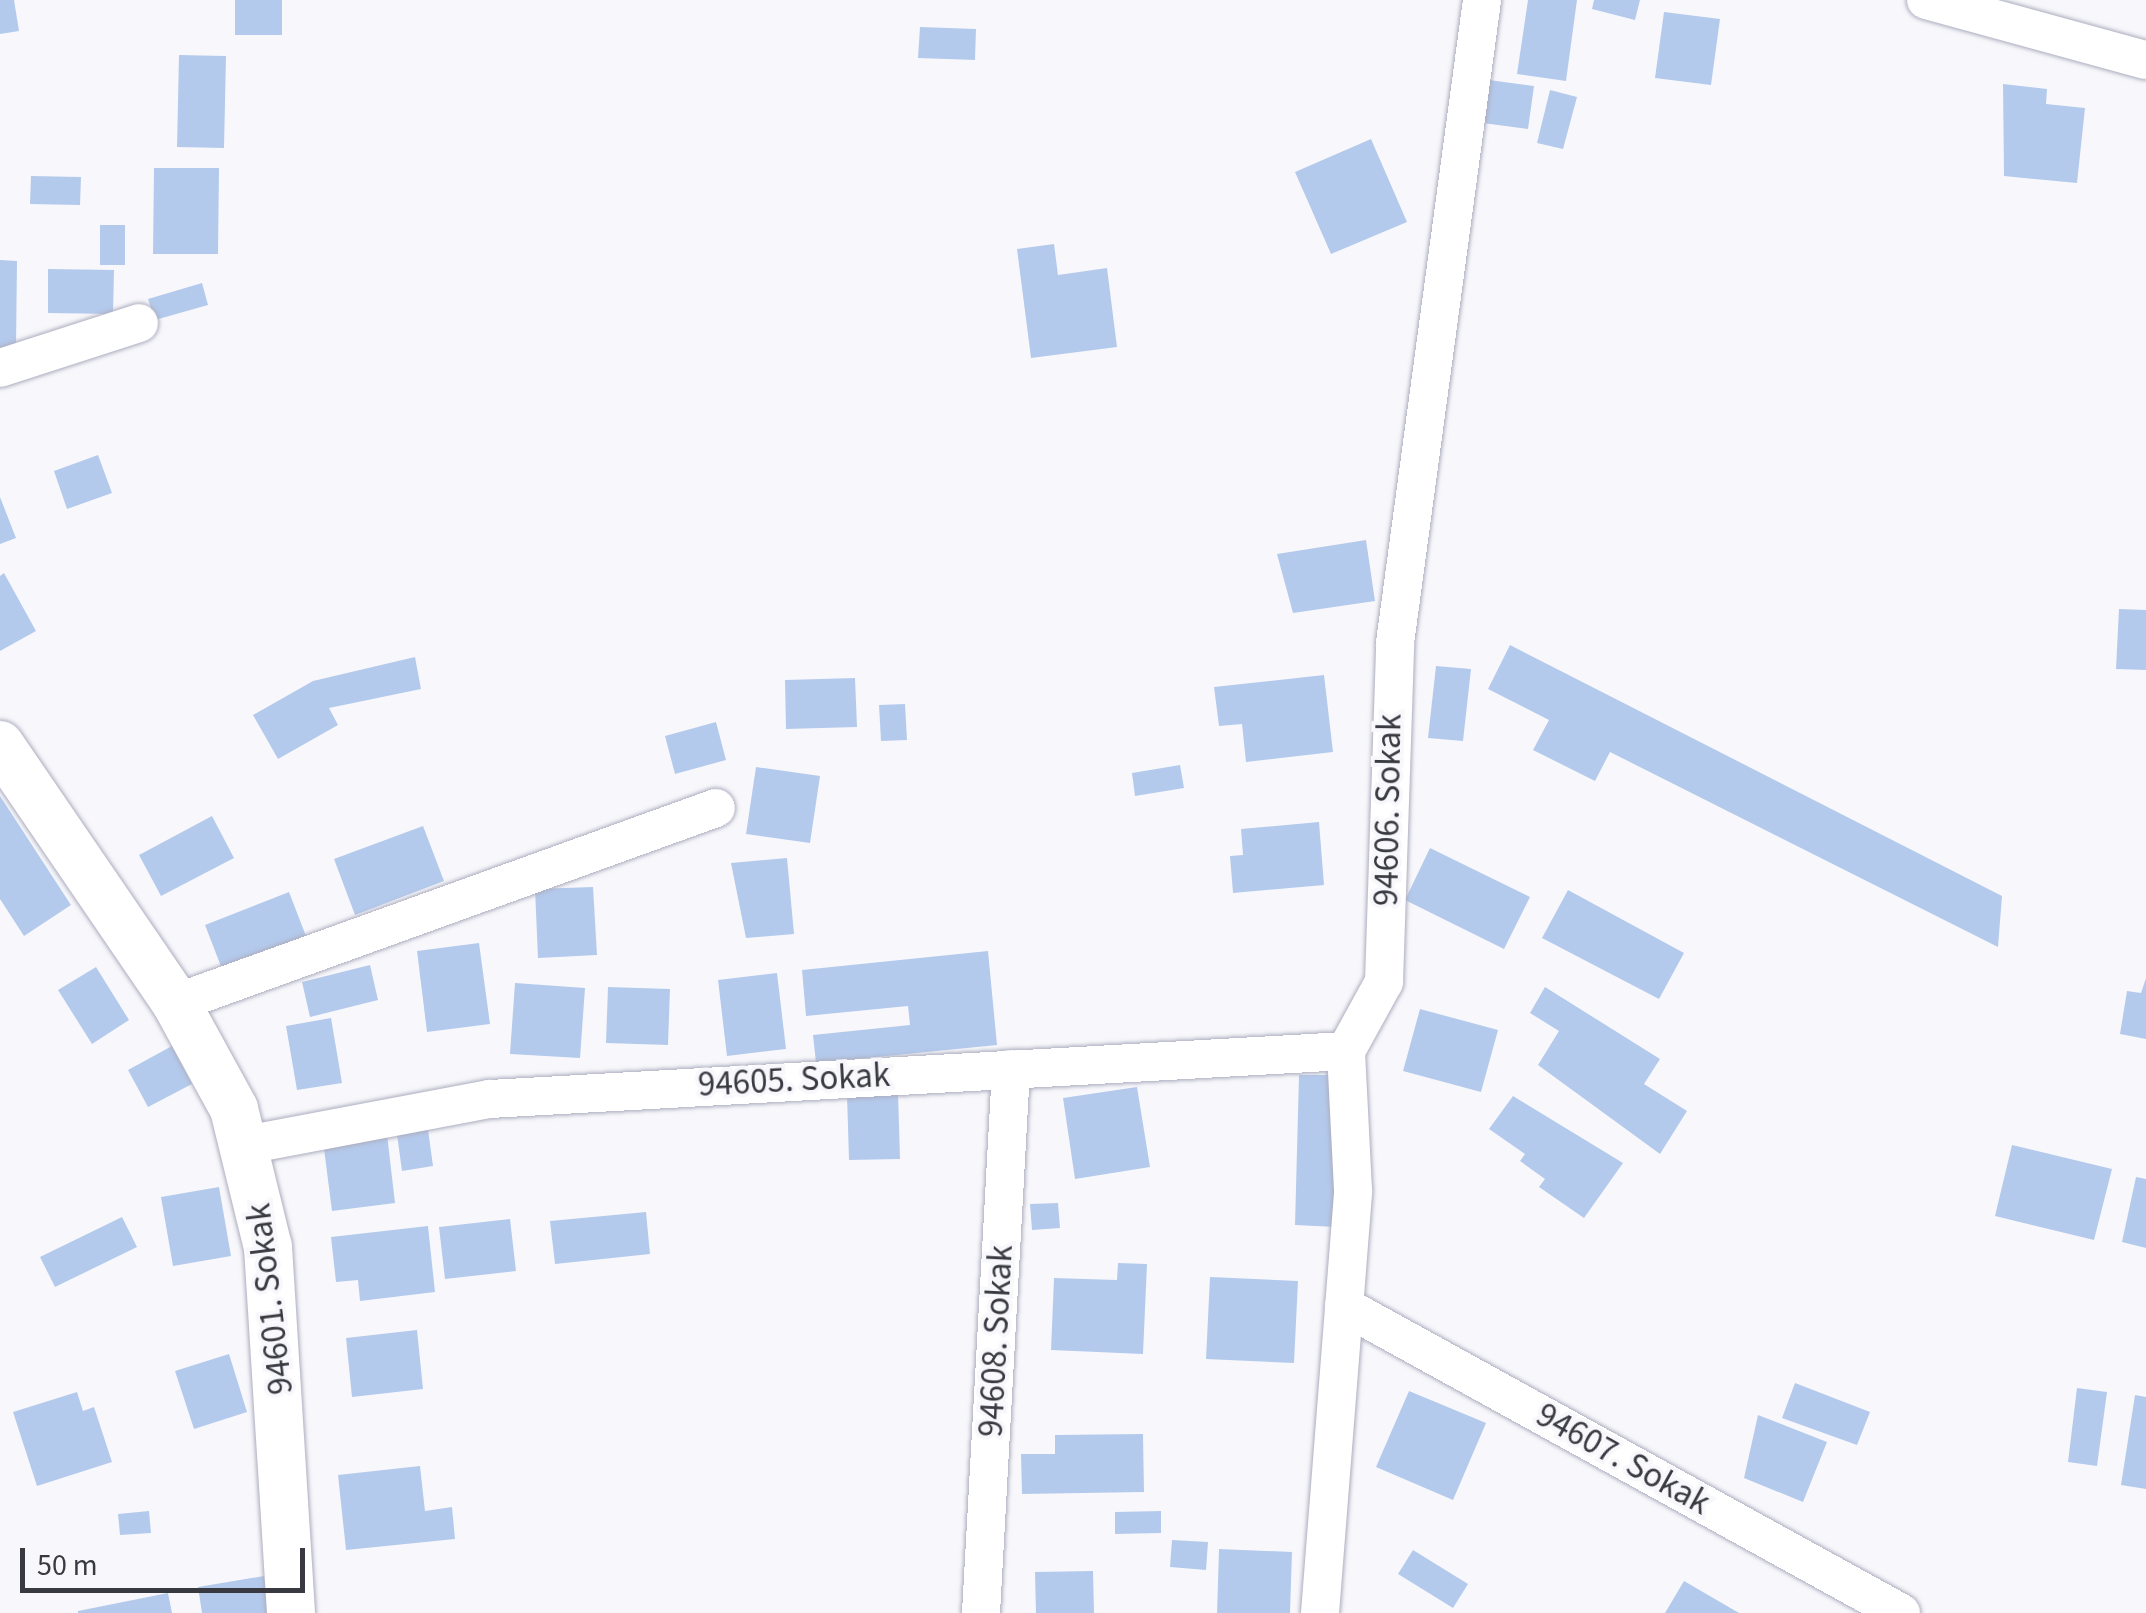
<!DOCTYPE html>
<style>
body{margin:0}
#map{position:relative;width:2146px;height:1613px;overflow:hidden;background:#f8f8fc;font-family:"Source Sans 3",sans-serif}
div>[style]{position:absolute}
.building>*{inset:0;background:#b4caec}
.roads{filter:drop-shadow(0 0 2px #acadbf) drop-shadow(0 0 2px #acadbf)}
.minor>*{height:38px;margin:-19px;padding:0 19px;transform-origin:19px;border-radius:19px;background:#fff}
.tertiary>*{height:48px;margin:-24px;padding:0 24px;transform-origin:24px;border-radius:24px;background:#fff}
span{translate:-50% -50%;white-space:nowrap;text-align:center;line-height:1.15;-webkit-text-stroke:8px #f8f8fc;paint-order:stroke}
.street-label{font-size:35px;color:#393a41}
.scale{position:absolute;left:20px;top:1548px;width:285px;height:45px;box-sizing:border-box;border:5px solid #393a41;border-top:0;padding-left:12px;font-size:30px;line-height:35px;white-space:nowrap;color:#393a41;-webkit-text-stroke:8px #f8f8fc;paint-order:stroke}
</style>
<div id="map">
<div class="building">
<i style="clip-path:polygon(0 0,14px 0,19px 31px,0 34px)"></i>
<i style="clip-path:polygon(235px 0,282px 0,282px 35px,235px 35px)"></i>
<i style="clip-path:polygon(1528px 0,1577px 0,1566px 81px,1517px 74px)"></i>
<i style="clip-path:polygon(1594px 0,1640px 0,1635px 20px,1592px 9px)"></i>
<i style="clip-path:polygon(1664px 12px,1720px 19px,1711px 85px,1655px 78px)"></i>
<i style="clip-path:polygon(920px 27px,976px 29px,975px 60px,918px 58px)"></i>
<i style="clip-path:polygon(179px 55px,226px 56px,224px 148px,177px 147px)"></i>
<i style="clip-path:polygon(1489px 80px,1534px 86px,1528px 129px,1483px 123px)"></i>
<i style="clip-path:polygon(2003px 84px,2047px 89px,2046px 104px,2085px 108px,2077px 183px,2004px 176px)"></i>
<i style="clip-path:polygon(1550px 90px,1577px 97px,1563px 149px,1537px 143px)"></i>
<i style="clip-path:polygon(1371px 139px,1407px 222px,1331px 254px,1295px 172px)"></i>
<i style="clip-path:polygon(154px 168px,219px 168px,218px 254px,153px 254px)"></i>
<i style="clip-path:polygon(31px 176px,81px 177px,80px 205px,30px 204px)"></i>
<i style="clip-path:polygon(100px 225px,125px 225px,125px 265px,100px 265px)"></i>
<i style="clip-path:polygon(1054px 244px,1058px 275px,1107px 268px,1117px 347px,1031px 358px,1017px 249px)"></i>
<i style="clip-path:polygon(0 260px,17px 261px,16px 348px,0 348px)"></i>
<i style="clip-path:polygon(48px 269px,114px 270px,113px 314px,48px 313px)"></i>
<i style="clip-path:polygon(202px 283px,208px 305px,155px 320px,148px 299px)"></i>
<i style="clip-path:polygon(98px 455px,112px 493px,67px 509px,54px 471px)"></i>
<i style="clip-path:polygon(0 497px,16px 538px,0 544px)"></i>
<i style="clip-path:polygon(1366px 540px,1375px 601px,1293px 613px,1277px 554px)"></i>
<i style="clip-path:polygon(4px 573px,36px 631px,0 651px,0 576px)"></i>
<i style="clip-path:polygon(2119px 609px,2146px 610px,2146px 670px,2116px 669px)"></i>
<i style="clip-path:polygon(1510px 645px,2002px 896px,1998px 947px,1610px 752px,1595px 781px,1533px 750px,1549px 720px,1488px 689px)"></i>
<i style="clip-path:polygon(415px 657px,421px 689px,329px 708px,338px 725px,278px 759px,253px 715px,313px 681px)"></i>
<i style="clip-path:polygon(1436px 666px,1471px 669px,1463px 741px,1428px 738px)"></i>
<i style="clip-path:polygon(1324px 675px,1333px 752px,1246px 762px,1242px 724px,1219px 726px,1214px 687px)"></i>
<i style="clip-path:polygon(855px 678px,857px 727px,786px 729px,785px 680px)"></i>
<i style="clip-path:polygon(905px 704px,907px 740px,881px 741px,879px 705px)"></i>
<i style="clip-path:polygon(716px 722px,726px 760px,675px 774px,665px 736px)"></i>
<i style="clip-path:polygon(1180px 765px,1184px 788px,1135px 796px,1132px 773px)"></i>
<i style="clip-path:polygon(756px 767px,820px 776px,810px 843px,746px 834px)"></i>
<i style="clip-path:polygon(0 796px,71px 905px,24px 936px,0 899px)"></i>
<i style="clip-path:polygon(212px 816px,234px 858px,161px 896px,139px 855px)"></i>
<i style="clip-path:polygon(1319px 822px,1324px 885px,1233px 893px,1230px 856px,1243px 855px,1241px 829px)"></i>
<i style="clip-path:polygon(423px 826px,444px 881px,355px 915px,334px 859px)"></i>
<i style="clip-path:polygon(1430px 848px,1530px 897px,1504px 949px,1405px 900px)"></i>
<i style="clip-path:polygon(787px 858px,794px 934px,746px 938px,731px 863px)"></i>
<i style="clip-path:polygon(593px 887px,597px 955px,538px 958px,535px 889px)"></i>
<i style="clip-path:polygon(1568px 890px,1684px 953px,1659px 999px,1542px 938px)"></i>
<i style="clip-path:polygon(289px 892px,306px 936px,222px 969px,205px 925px)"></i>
<i style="clip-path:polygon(479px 943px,490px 1024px,427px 1032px,417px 951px)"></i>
<i style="clip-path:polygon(988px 951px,997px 1045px,816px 1063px,813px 1035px,910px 1025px,908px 1006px,806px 1016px,802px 970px)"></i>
<i style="clip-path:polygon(370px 965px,378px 1000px,310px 1017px,302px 982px)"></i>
<i style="clip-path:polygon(96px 967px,129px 1020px,92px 1044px,58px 990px)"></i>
<i style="clip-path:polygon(777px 973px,786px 1049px,727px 1056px,718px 980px)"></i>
<i style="clip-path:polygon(2146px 978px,2146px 1039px,2120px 1034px,2127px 991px,2141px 993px)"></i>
<i style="clip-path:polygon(515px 983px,585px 988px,580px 1058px,510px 1054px)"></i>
<i style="clip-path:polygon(608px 987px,670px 989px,668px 1045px,606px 1043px)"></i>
<i style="clip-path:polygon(1545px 987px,1660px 1059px,1644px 1084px,1687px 1111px,1660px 1154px,1538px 1065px,1559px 1031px,1530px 1013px)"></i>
<i style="clip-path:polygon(1420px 1009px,1498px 1030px,1481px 1092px,1403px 1071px)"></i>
<i style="clip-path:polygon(331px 1018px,342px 1083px,297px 1090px,286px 1026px)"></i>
<i style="clip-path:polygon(172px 1046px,192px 1084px,148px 1107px,128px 1070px)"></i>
<i style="clip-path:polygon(1299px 1075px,1339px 1075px,1336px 1227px,1295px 1225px)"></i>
<i style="clip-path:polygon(1137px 1087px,1150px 1167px,1075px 1179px,1063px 1098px)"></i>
<i style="clip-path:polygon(898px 1092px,900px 1159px,849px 1160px,847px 1094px)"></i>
<i style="clip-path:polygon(1513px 1096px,1623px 1163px,1584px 1218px,1539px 1187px,1545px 1179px,1520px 1161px,1525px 1154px,1489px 1129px)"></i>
<i style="clip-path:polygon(427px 1122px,433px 1166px,402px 1171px,396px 1127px)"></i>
<i style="clip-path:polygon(387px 1134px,395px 1203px,332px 1211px,323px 1141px)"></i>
<i style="clip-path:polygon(2012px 1145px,2112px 1169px,2094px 1240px,1995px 1216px)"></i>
<i style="clip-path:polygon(2136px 1177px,2146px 1179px,2146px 1248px,2122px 1242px)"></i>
<i style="clip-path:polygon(219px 1187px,231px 1256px,173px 1266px,161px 1197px)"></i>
<i style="clip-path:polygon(1058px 1203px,1060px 1228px,1032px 1230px,1030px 1204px)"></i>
<i style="clip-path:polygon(646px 1212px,650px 1254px,555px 1264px,550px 1221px)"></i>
<i style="clip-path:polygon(122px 1217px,137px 1247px,55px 1287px,40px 1257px)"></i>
<i style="clip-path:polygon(510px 1219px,516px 1271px,445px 1279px,439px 1227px)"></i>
<i style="clip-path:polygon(428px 1226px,435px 1292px,360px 1301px,358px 1280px,336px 1282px,331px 1237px)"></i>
<i style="clip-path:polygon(1118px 1263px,1147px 1264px,1143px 1354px,1051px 1350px,1054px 1278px,1117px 1280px)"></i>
<i style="clip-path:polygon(1210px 1277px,1298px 1281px,1294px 1363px,1206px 1359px)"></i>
<i style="clip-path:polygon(417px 1330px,423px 1389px,352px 1397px,346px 1338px)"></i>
<i style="clip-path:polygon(229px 1354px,247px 1412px,194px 1429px,175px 1371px)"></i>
<i style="clip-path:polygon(1795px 1383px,1870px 1412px,1857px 1445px,1782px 1418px)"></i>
<i style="clip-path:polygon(2077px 1388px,2107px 1392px,2097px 1466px,2068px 1462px)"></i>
<i style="clip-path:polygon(1409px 1391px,1486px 1423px,1453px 1500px,1376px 1467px)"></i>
<i style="clip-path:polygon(77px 1392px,83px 1411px,94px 1407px,112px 1462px,37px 1486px,13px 1412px)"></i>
<i style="clip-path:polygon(2135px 1395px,2146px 1397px,2146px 1489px,2121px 1485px)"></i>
<i style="clip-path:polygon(1758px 1415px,1827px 1442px,1803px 1502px,1744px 1478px)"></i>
<i style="clip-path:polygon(1143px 1434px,1144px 1492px,1022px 1494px,1021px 1454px,1055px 1454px,1055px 1435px)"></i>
<i style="clip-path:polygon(420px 1466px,425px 1511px,452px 1507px,455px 1539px,346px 1550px,338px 1475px)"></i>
<i style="clip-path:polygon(149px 1511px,151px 1533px,120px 1535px,118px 1514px)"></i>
<i style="clip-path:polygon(1161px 1511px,1161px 1533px,1115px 1534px,1115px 1512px)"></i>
<i style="clip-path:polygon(1172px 1540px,1208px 1542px,1206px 1570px,1170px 1567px)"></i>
<i style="clip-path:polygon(1219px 1549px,1292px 1552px,1290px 1613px,1217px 1613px)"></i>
<i style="clip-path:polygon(1413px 1550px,1468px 1584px,1453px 1608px,1398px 1574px)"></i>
<i style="clip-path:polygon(1093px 1571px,1094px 1613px,1036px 1613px,1035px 1572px)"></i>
<i style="clip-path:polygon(264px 1576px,270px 1613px,202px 1613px,198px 1587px)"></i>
<i style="clip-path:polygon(1684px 1581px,1739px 1613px,1665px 1613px)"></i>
<i style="clip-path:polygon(168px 1593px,172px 1613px,78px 1613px,78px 1611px)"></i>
</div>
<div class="roads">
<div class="minor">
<i style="left:1926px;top:0;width:228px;rotate:15.3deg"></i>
<i style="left:0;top:368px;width:146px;rotate:-17.9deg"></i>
<i style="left:176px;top:1003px;width:574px;rotate:-19.86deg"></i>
<i style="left:246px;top:1145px;width:248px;rotate:-10.7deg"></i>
<i style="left:490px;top:1099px;width:857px;rotate:-3.21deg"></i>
<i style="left:1344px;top:1306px;width:636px;rotate:28.86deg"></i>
<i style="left:981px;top:1613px;width:545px;rotate:-86.84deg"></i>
<i style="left:1320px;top:1613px;width:424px;rotate:-85.5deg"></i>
<i style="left:1353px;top:1190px;width:139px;rotate:-92.9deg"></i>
<i style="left:1346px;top:1051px;width:79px;rotate:-61.2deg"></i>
<i style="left:1384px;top:982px;width:339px;rotate:-88.1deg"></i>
<i style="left:1395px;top:643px;width:649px;rotate:-82.29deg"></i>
</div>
<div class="tertiary">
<i style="left:0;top:745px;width:312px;rotate:55.7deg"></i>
<i style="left:176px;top:1003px;width:121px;rotate:61.3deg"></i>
<i style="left:234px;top:1109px;width:142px;rotate:76.2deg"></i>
<i style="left:268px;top:1247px;width:367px;rotate:86.4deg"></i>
</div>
</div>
<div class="street-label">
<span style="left:1388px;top:810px;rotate:-89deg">94606. Sokak</span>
<span style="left:794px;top:1080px;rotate:-3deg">94605. Sokak</span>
<span style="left:270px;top:1299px;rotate:-97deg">94601. Sokak</span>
<span style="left:996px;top:1341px;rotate:-87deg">94608. Sokak</span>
<span style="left:1623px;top:1459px;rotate:29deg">94607. Sokak</span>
</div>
<div class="scale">50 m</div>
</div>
